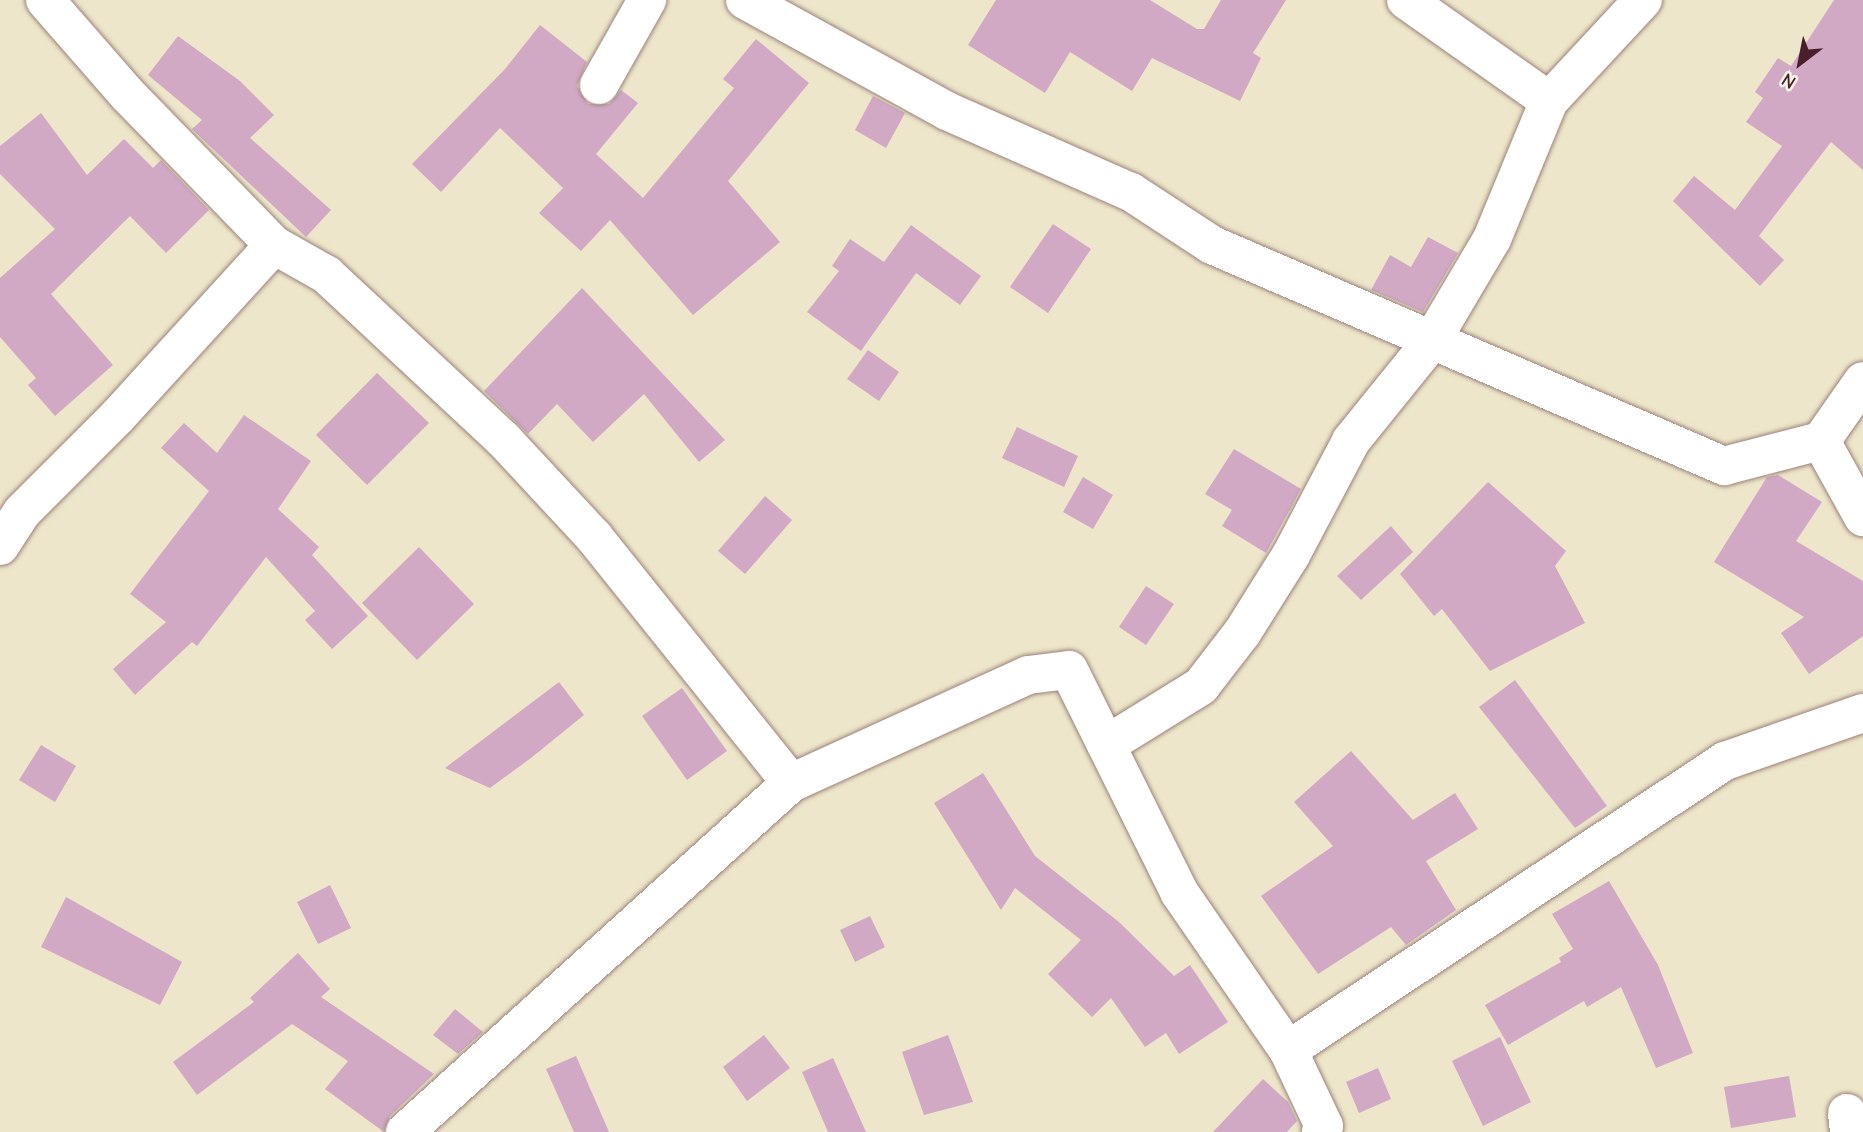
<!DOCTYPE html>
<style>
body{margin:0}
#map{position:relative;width:1863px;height:1132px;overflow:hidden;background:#ede6ca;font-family:"Comic Neue",sans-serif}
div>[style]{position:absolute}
.building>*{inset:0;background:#d1a9c5}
.roads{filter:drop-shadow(0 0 2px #9c827a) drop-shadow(0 0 2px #9c827a)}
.minor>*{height:38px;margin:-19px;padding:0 19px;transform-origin:19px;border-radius:19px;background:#fff}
span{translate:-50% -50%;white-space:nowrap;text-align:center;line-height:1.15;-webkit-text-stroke:5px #f7f3e8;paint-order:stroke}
.north{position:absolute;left:1765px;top:28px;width:70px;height:70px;-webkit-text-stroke:5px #f7f3e8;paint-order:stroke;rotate:212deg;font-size:19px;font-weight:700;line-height:28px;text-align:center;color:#4a1f2b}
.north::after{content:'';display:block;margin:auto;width:24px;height:32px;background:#4a1f2b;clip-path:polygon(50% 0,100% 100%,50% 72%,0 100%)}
</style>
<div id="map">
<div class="building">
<i style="clip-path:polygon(996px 0,1150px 0,1197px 29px,1204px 29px,1221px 0,1286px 0,1253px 53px,1261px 58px,1240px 101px,1152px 58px,1132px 91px,1070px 52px,1045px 93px,968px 45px)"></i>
<i style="clip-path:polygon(1834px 0,1863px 0,1863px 170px,1831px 142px,1759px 236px,1784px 260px,1760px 286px,1673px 201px,1694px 176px,1735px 210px,1782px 146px,1746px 122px,1763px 98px,1755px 92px,1778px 58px,1791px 66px)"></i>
<i style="clip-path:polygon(540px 25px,587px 62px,577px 86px,588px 104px,609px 104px,621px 90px,638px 103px,596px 154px,643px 198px,734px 88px,723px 79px,756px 39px,809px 83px,728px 181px,780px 242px,693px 315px,610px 220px,581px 251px,539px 213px,563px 188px,500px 128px,441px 192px,412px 164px,505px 69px)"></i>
<i style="clip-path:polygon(178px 36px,240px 81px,274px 115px,250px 138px,331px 210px,306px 237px,192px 129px,202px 120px,148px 75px)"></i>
<i style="clip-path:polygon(873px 96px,905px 113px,886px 148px,855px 130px)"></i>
<i style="clip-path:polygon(41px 113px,87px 175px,124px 139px,153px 168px,161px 160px,209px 210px,166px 253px,130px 216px,51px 294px,113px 365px,55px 416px,28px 385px,36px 378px,0 337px,0 278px,55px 229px,0 174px,0 146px)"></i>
<i style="clip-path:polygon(1053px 224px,1091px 249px,1048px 313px,1010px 287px)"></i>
<i style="clip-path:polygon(911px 225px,981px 276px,960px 305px,916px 273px,861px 351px,807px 312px,839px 271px,832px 266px,850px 239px,884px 262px)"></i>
<i style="clip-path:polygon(1428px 237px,1458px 253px,1423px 312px,1371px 290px,1390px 255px,1411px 267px)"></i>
<i style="clip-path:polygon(582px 288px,725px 440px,699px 462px,644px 394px,593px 442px,557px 404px,528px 434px,484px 391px)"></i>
<i style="clip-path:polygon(868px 350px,899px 372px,879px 401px,847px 379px)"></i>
<i style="clip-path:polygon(377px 373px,429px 423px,367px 485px,316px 435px)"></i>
<i style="clip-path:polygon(244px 415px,311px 461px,278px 509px,319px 547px,312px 555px,368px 616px,332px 649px,305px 620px,315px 611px,266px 557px,197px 646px,192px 642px,135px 695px,113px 669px,166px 622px,130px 594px,209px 491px,161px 448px,184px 423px,217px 453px)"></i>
<i style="clip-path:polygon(1017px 427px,1078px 456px,1064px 487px,1002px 458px)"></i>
<i style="clip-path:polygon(1234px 449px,1301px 489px,1266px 553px,1222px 526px,1232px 510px,1205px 494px)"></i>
<i style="clip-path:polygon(1778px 475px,1822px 502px,1796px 541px,1863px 581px,1863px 636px,1809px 674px,1781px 633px,1804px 617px,1714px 562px,1767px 477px)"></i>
<i style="clip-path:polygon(1083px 477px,1113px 495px,1093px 529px,1063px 512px)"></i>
<i style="clip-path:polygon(1488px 482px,1566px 551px,1555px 566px,1585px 623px,1490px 671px,1442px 609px,1434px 616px,1400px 574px)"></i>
<i style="clip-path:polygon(765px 496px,792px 520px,745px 574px,718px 551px)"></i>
<i style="clip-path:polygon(1391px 526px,1413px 552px,1361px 600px,1337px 576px)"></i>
<i style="clip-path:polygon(419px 547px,474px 604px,417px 660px,362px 603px)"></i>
<i style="clip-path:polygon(1146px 586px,1174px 604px,1146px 645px,1119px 627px)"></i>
<i style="clip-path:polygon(1515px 680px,1607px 806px,1575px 828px,1479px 707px)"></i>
<i style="clip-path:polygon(559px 682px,584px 715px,531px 758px,490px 788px,445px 768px)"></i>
<i style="clip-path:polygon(682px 688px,727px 751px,687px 780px,642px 716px)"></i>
<i style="clip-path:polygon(41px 745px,76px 766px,55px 802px,19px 780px)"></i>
<i style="clip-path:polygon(1351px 751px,1413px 820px,1455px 793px,1478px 829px,1426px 861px,1456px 910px,1406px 945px,1391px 927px,1318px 974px,1261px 896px,1333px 846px,1294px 802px)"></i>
<i style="clip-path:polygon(983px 773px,1035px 856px,1119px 922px,1174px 976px,1190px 965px,1228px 1022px,1179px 1054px,1166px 1033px,1145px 1047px,1111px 998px,1092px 1017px,1048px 974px,1081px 940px,1015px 888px,1001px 910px,934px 803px)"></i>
<i style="clip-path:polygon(1609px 881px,1658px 965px,1693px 1053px,1656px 1068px,1621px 987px,1587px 1007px,1584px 1001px,1508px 1045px,1485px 1005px,1561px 962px,1559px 958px,1573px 949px,1552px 914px)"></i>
<i style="clip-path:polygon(330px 885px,351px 928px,318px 944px,297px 902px)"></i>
<i style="clip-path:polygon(66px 897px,182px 962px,160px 1005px,41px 947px)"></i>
<i style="clip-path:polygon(870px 916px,885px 947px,855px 962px,840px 930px)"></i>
<i style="clip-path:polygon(298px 953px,330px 989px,321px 997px,434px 1074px,390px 1116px,384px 1132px,325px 1089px,348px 1061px,292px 1024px,197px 1095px,173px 1062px,254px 1002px,250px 998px)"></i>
<i style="clip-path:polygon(455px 1009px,483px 1032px,458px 1054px,433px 1035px)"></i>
<i style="clip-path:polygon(764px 1035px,790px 1068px,747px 1101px,723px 1067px)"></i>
<i style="clip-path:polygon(948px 1035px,973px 1102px,924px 1115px,902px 1052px)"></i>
<i style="clip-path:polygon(1500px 1037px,1531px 1102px,1483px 1126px,1452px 1061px)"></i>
<i style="clip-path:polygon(576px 1056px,609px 1132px,574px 1132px,546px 1069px)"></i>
<i style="clip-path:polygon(833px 1058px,866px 1132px,828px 1132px,802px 1072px)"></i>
<i style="clip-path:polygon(1378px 1068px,1391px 1099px,1359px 1113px,1346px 1082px)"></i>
<i style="clip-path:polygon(1789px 1076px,1796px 1117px,1731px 1128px,1724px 1087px)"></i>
<i style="clip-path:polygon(1263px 1079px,1288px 1102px,1297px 1121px,1287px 1132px,1213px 1132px)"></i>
</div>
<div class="roads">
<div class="minor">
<i style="left:45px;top:0;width:125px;rotate:48.9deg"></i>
<i style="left:127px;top:94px;width:211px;rotate:45.8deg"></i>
<i style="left:274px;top:245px;width:61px;rotate:29.5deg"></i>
<i style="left:327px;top:275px;width:241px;rotate:43deg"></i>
<i style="left:503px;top:439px;width:134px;rotate:47.1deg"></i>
<i style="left:594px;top:537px;width:315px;rotate:51.3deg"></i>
<i style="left:745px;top:0;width:230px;rotate:28.8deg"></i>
<i style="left:947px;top:111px;width:201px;rotate:23.8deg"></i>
<i style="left:1131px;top:192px;width:97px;rotate:33.2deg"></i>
<i style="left:1212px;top:245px;width:558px;rotate:23.35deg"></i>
<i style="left:1724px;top:466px;width:100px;rotate:-14.5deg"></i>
<i style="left:1821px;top:441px;width:87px;rotate:61.1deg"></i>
<i style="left:1406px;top:0;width:175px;rotate:35.2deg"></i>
<i style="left:599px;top:85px;width:98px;rotate:-60.5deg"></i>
<i style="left:1821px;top:441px;width:73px;rotate:-55deg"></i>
<i style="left:0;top:546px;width:40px;rotate:-57.1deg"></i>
<i style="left:22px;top:512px;width:136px;rotate:-45deg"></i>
<i style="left:118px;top:416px;width:231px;rotate:-47.6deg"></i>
<i style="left:1106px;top:745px;width:112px;rotate:-31.8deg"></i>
<i style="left:1201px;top:686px;width:67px;rotate:-52.3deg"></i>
<i style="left:1242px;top:633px;width:92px;rotate:-57.9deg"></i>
<i style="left:1291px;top:555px;width:129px;rotate:-62.2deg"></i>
<i style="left:1351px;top:441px;width:127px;rotate:-51.1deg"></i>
<i style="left:1431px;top:342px;width:120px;rotate:-59.4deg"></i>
<i style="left:1492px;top:239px;width:149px;rotate:-67.6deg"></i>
<i style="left:1549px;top:101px;width:138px;rotate:-47.1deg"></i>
<i style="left:1288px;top:1050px;width:524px;rotate:-33.48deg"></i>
<i style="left:1725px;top:761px;width:146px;rotate:-19.2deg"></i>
<i style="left:1847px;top:1113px;width:19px;rotate:84deg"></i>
<i style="left:405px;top:1132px;width:520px;rotate:-42.12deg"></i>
<i style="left:791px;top:783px;width:260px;rotate:-24.5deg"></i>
<i style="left:1028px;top:675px;width:41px;rotate:-7deg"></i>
<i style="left:1069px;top:670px;width:248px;rotate:63.6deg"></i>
<i style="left:1179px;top:892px;width:192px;rotate:55.4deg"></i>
<i style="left:1288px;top:1050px;width:84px;rotate:64.7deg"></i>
<i style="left:1324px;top:1126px;width:7px;rotate:117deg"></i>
</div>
</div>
<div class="north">N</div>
</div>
